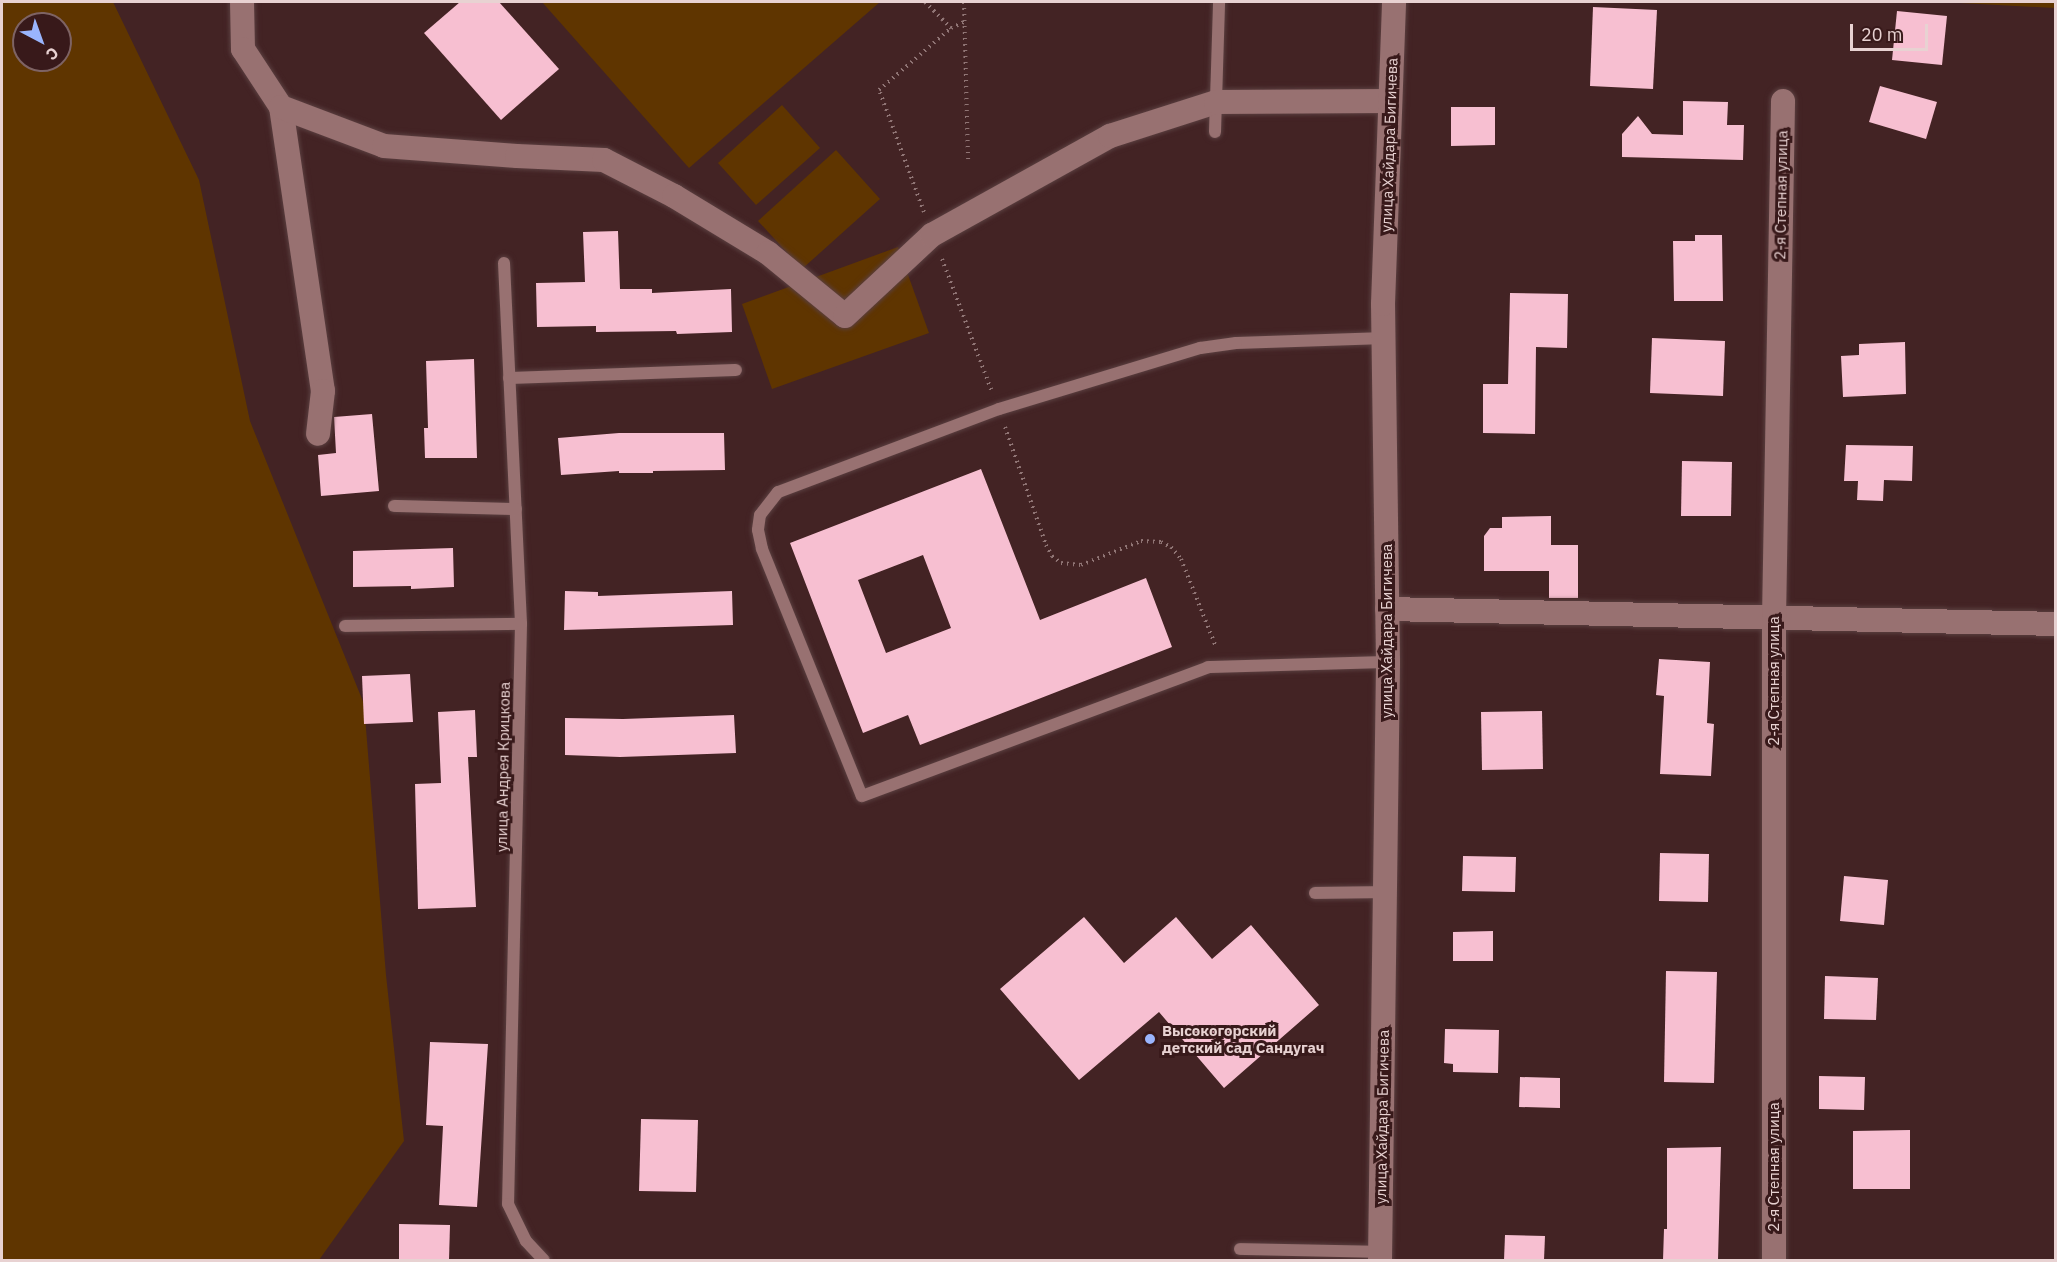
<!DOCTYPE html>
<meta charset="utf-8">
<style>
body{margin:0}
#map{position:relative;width:2057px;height:1262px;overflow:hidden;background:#432324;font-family:"IBM Plex Sans",sans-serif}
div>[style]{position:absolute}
.green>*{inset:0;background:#5f3500}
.building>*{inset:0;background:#f7bfd1}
.path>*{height:4px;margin-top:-2px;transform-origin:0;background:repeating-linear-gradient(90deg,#907575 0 1.5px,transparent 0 6px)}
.roads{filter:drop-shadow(0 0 2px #5a3f40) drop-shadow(0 0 2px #5a3f40)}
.service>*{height:12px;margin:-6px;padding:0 6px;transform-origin:6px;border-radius:6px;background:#987171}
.minor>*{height:24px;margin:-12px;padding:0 12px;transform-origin:12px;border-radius:12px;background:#987171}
.dots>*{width:16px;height:16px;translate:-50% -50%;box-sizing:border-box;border:3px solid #38191a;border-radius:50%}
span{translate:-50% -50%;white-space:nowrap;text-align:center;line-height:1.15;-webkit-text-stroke:6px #38191a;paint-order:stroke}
.street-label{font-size:15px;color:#e8d2d2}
.poi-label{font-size:15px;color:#e8d2d2;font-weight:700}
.left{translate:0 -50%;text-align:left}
.frame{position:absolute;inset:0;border:3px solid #e8d2d2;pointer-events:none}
.north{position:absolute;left:12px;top:12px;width:60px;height:60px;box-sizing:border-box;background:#38191a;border:2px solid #7e6364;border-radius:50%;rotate:139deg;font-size:16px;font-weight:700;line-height:24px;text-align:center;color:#e8d2d2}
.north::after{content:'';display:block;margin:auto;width:21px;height:27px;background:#9ab5fd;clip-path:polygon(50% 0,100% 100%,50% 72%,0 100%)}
.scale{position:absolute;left:1850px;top:24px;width:78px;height:27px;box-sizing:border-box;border:3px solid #e8d2d2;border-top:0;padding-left:8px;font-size:18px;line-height:21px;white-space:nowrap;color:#e8d2d2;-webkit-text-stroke:4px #38191a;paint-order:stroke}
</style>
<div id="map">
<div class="green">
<i style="clip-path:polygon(evenodd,2px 2px,113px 2px,199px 180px,250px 421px,364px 704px,386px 975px,404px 1141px,319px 1260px,2px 1260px,2px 2px,24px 24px,60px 24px,60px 60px,24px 60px,24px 24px)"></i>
<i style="clip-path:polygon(542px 2px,880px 2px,689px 168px)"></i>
<i style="clip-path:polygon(1942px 2px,2055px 2px,2055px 8px)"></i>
<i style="clip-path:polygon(782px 105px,820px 148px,756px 205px,718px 163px)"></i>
<i style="clip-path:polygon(836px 150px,880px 199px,802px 269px,758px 221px)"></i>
<i style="clip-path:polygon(898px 247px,929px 333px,772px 389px,742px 304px)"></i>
</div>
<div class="building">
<i style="clip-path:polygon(460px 2px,499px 2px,559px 69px,501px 120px,424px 33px)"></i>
<i style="clip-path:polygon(1593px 7px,1657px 10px,1653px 89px,1590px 86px)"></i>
<i style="clip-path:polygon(1897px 11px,1947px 16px,1942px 65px,1892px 60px)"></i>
<i style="clip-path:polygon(1880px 86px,1937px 102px,1926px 139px,1869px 122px)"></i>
<i style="clip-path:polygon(1683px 101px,1728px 102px,1727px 125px,1744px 125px,1743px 160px,1622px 157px,1622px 134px,1638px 116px,1652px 134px,1683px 135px)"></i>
<i style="clip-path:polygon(1451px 107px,1495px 107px,1495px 145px,1451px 146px)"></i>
<i style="clip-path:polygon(618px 231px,620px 289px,652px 289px,652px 293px,731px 289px,732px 332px,677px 334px,676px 331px,596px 332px,596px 326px,537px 327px,536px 283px,585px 282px,583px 232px)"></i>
<i style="clip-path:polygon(1695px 235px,1722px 235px,1723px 301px,1674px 301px,1673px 241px,1695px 241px)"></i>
<i style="clip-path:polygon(1510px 293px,1568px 294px,1567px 348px,1536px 347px,1535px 434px,1483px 433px,1483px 384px,1508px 384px)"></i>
<i style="clip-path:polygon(1652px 338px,1725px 341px,1723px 396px,1650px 393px)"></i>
<i style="clip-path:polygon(1905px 342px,1906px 394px,1843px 397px,1841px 356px,1859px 355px,1859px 344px)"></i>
<i style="clip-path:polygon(474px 359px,477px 458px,425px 458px,424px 428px,428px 428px,426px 361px)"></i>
<i style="clip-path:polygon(372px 414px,379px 491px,321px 496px,318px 455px,336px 453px,334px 417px)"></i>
<i style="clip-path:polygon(619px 433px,724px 433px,725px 470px,653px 471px,653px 473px,619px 473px,619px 471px,561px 475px,558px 438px)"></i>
<i style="clip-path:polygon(1846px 445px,1913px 446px,1912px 481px,1884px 480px,1883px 501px,1857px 500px,1858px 481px,1844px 481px)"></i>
<i style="clip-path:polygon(1682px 461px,1732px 462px,1731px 516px,1681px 516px)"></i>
<i style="clip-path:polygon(evenodd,981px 469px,1040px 620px,1146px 578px,1172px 647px,920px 745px,908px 715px,863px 733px,790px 543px,981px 469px,923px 555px,951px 628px,886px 653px,858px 580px,923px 555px)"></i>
<i style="clip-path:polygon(1551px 516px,1551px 545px,1578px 545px,1578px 598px,1549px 598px,1549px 571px,1484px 571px,1484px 536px,1490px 528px,1502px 528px,1502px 517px)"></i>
<i style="clip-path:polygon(453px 548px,454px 587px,411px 589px,411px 586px,353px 587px,353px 551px)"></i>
<i style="clip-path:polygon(565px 591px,598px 592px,598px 596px,732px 591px,733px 625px,564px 630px)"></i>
<i style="clip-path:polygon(1659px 659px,1710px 662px,1707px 723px,1714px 724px,1711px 776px,1660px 774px,1664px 696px,1656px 695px)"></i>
<i style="clip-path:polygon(410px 674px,413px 722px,364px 724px,362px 676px)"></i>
<i style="clip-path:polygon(475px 710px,477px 757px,468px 757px,476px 907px,418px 909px,415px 784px,441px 783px,438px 712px)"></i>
<i style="clip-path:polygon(1542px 711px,1543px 769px,1482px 770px,1481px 712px)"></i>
<i style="clip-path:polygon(734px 715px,736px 753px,620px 757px,565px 755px,565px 718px,623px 719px)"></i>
<i style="clip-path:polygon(1660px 853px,1709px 854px,1708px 902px,1659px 901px)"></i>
<i style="clip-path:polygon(1463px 856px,1516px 857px,1515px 892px,1462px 891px)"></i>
<i style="clip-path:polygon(1844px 876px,1888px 880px,1884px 925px,1840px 921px)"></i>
<i style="clip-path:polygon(1084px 917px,1124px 963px,1176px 917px,1212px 959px,1251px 925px,1319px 1005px,1224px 1088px,1159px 1012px,1079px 1080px,1000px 989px)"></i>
<i style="clip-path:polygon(1493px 931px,1493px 961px,1453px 961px,1453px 932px)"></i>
<i style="clip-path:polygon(1666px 971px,1717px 972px,1714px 1083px,1664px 1082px)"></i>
<i style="clip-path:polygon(1825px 976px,1878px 978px,1876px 1020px,1824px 1019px)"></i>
<i style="clip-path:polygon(1445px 1029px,1499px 1030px,1498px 1073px,1453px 1072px,1453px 1064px,1444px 1063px)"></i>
<i style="clip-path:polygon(430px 1042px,488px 1044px,477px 1207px,439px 1205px,443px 1126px,426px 1125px)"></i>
<i style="clip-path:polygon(1819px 1076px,1865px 1077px,1864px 1110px,1819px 1109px)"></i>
<i style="clip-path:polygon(1520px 1077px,1560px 1078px,1560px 1108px,1519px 1107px)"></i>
<i style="clip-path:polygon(641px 1119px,698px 1120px,696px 1192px,639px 1191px)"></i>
<i style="clip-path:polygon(1910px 1130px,1910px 1189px,1853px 1189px,1853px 1131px)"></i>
<i style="clip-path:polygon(1721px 1147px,1718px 1260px,1663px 1260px,1664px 1229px,1667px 1229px,1667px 1148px)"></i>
<i style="clip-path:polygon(399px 1224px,450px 1225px,449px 1260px,399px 1260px)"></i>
<i style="clip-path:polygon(1505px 1235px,1545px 1236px,1544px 1260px,1504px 1260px)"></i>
</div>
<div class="path">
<i style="left:925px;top:2px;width:37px;rotate:45deg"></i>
<i style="left:964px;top:2px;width:157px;rotate:88.5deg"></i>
<i style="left:924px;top:212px;width:130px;rotate:-110.2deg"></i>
<i style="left:879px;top:90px;width:95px;rotate:-40.7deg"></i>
<i style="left:951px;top:28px;width:14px;rotate:-25deg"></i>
<i style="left:942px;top:259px;width:142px;rotate:69.4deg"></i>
<i style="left:1005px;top:427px;width:125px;rotate:70.8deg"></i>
<i style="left:1046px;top:545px;width:13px;rotate:61deg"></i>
<i style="left:1052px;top:556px;width:11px;rotate:38deg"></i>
<i style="left:1061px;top:563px;width:20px;rotate:6deg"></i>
<i style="left:1081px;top:565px;width:65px;rotate:-21.8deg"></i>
<i style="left:1141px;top:541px;width:20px;rotate:3deg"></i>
<i style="left:1161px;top:542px;width:11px;rotate:27deg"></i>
<i style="left:1171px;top:547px;width:16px;rotate:50deg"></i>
<i style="left:1181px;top:559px;width:95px;rotate:68.3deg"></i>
</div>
<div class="roads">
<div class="service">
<i style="left:1215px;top:132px;width:130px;rotate:-88.2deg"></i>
<i style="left:504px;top:263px;width:361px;rotate:87.3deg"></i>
<i style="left:521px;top:624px;width:580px;rotate:91.28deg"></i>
<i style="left:508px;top:1204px;width:41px;rotate:64.1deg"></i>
<i style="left:526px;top:1241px;width:26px;rotate:47deg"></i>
<i style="left:1385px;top:338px;width:149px;rotate:178.1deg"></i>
<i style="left:1236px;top:343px;width:36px;rotate:172deg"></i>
<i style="left:1200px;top:348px;width:210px;rotate:163.1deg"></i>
<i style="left:999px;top:409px;width:236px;rotate:159.4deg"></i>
<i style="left:778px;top:492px;width:29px;rotate:128deg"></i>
<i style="left:760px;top:515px;width:15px;rotate:98deg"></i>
<i style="left:758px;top:530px;width:19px;rotate:78deg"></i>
<i style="left:762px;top:549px;width:266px;rotate:68deg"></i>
<i style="left:862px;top:796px;width:369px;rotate:-20.4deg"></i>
<i style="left:1208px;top:667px;width:180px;rotate:-1.6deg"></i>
<i style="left:509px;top:378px;width:227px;rotate:-2deg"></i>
<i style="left:394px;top:506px;width:122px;rotate:1.4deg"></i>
<i style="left:345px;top:626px;width:176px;rotate:-0.7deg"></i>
<i style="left:1315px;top:893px;width:70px;rotate:-0.8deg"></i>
<i style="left:1240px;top:1249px;width:140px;rotate:1.2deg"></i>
</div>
<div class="minor">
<i style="left:242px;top:2px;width:47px;rotate:88.8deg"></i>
<i style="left:243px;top:49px;width:69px;rotate:56.8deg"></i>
<i style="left:281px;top:107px;width:287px;rotate:81.6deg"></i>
<i style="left:323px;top:391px;width:43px;rotate:96.6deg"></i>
<i style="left:281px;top:107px;width:110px;rotate:20.7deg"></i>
<i style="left:384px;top:146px;width:133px;rotate:4.3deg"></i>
<i style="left:517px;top:156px;width:87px;rotate:2.6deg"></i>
<i style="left:604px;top:160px;width:79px;rotate:27.2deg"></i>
<i style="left:674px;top:196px;width:110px;rotate:31.2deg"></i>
<i style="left:768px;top:253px;width:99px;rotate:39.3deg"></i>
<i style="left:845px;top:316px;width:119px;rotate:-43deg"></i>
<i style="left:932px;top:235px;width:204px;rotate:-29.1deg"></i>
<i style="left:1110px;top:136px;width:111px;rotate:-17.8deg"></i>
<i style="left:1216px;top:102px;width:174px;rotate:-0.3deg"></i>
<i style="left:1387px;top:609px;width:669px;rotate:1.28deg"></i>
<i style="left:1380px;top:1260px;width:598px;rotate:-89.23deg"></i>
<i style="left:1388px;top:662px;width:358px;rotate:-90.8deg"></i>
<i style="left:1383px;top:304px;width:302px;rotate:-87.9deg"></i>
<i style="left:1774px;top:1260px;width:641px;rotate:-90deg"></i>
<i style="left:1774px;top:619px;width:518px;rotate:-89deg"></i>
</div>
</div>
<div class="dots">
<i style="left:1150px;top:1039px;background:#9ab5fd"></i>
</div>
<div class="street-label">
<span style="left:1389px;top:145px;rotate:-88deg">улица Хайдара Бигичева</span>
<span style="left:1781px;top:195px;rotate:-89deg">2-я Степная улица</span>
<span style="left:1387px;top:631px;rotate:-90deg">улица Хайдара Бигичева</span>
<span style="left:1774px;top:681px;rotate:-90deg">2-я Степная улица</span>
<span style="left:503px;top:767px;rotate:-89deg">улица Андрея Крицкова</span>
<span style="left:1382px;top:1117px;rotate:-89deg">улица Хайдара Бигичева</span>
<span style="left:1774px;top:1167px;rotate:-90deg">2-я Степная улица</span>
</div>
<div class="poi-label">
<span class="left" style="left:1162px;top:1039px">Высокогорский<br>детский сад Сандугач</span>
</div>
<div class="frame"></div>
<div class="north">С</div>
<div class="scale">20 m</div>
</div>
